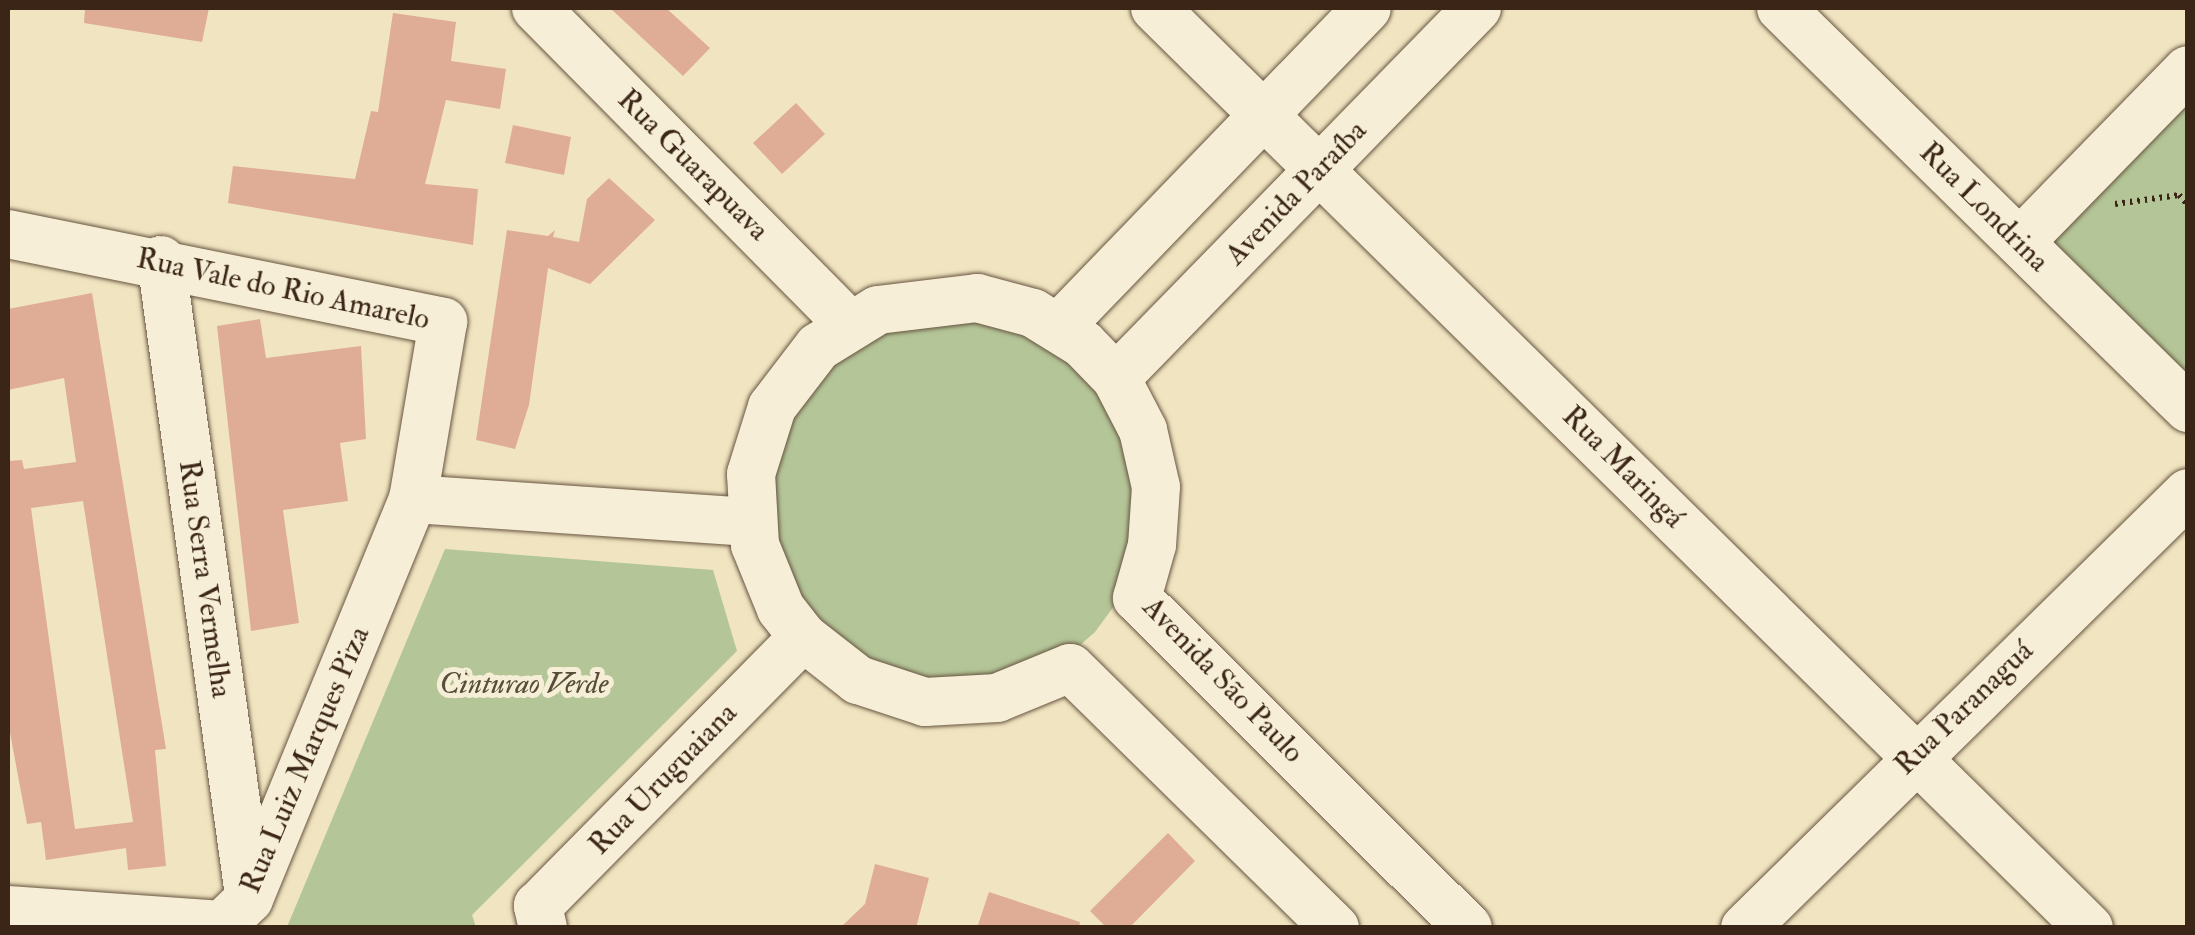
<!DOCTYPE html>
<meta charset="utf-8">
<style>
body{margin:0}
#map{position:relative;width:2195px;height:935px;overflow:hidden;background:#f1e5c1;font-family:"IM FELL Double Pica",serif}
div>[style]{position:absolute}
.green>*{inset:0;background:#b4c698}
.building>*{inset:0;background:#dfac96}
.path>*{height:6px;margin-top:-3px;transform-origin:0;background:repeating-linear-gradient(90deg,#3a2516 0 2.5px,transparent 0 7.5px)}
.roads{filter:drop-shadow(0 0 2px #685541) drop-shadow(0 0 2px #685541)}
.minor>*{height:48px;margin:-24px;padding:0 24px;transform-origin:24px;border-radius:24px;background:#f6eed7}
span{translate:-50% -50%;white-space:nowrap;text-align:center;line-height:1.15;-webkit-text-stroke:10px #f6eed7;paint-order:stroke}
.street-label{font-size:30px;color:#3a2516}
.park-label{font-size:30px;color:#584d36;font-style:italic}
.frame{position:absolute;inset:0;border:10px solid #3a2516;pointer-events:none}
</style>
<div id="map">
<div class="green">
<i style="clip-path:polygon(2187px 92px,2187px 401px,2042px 247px)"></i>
<i style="clip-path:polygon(974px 307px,1087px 361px,1144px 474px,1120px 598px,1095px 632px,1063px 660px,942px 694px,830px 651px,784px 597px,762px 458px,839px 342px)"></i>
<i style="clip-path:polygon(445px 549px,713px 570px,737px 651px,472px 915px,476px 927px,287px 927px)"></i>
</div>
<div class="building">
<i style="clip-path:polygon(85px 8px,209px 8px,202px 42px,84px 23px)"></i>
<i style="clip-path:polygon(610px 8px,666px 8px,710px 48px,683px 76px)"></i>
<i style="clip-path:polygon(393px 13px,456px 22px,451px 61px,506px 69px,500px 109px,446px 100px,425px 184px,478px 189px,473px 245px,228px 203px,233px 166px,355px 179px,371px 111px,378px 112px)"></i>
<i style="clip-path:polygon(796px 103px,825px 134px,782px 174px,753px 143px)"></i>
<i style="clip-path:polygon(513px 125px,571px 137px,564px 175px,505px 163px)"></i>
<i style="clip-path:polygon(609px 178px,655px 220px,590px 284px,548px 268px,529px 405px,515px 449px,476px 440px,507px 230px,548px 236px,555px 230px,553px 237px,579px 242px,587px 199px)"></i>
<i style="clip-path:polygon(evenodd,92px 293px,166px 749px,155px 750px,166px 866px,128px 870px,126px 848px,46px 860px,41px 822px,27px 824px,8px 722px,8px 461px,22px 460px,24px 469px,76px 462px,64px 378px,8px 390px,8px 309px,92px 293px,83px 501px,133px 822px,75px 829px,31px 508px,83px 501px)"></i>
<i style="clip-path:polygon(260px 319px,266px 358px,361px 346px,366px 439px,340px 443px,348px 501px,283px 510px,299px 623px,251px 631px,217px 326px)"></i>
<i style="clip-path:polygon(1168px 833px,1195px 861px,1129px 928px,1107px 928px,1090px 911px)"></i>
<i style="clip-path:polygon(875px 864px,929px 878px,916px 928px,840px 928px,865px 904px)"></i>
<i style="clip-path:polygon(989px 892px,1080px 922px,1079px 928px,977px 928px)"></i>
</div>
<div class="path">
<i style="left:2115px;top:204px;width:65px;rotate:-8deg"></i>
<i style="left:2179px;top:195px;width:13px;rotate:48deg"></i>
</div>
<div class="roads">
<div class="minor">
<i style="left:536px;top:8px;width:445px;rotate:45.3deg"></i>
<i style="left:1155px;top:8px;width:1311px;rotate:44.57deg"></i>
<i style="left:1781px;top:8px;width:571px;rotate:44.5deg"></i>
<i style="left:8px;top:234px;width:444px;rotate:11.4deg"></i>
<i style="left:443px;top:322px;width:180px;rotate:99.6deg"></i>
<i style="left:413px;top:499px;width:432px;rotate:112.3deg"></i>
<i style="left:249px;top:899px;width:37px;rotate:136deg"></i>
<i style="left:222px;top:925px;width:215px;rotate:-176deg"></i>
<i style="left:2020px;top:242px;width:240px;rotate:-45.7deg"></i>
<i style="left:161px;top:260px;width:641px;rotate:82.11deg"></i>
<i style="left:1059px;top:327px;width:443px;rotate:-46deg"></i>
<i style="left:1116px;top:378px;width:517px;rotate:-45.71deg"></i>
<i style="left:413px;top:499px;width:339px;rotate:3.9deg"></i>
<i style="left:543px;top:928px;width:23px;rotate:-103deg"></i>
<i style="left:538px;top:906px;width:378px;rotate:-45.4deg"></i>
<i style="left:1335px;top:928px;width:371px;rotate:-135.5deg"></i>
<i style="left:1070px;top:668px;width:79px;rotate:157.7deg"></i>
<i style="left:997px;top:698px;width:72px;rotate:176.8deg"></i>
<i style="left:925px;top:702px;width:71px;rotate:-161.8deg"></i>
<i style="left:858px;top:680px;width:70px;rotate:-142deg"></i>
<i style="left:803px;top:637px;width:36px;rotate:-128deg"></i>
<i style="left:781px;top:609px;width:69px;rotate:-112.1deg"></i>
<i style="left:755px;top:545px;width:71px;rotate:-93.2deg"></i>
<i style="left:751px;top:474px;width:70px;rotate:-72.6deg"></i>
<i style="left:772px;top:407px;width:76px;rotate:-52.5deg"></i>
<i style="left:818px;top:347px;width:70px;rotate:-31.7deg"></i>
<i style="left:878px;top:310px;width:100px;rotate:-6.9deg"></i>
<i style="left:977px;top:298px;width:58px;rotate:15deg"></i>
<i style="left:1033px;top:313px;width:59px;rotate:31.8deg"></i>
<i style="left:1083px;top:344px;width:47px;rotate:45.9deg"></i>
<i style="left:1116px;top:378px;width:59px;rotate:62.6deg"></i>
<i style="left:1143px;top:430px;width:58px;rotate:77.2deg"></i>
<i style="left:1156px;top:487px;width:58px;rotate:93.9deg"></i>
<i style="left:1152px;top:545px;width:55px;rotate:105.8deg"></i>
<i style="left:1137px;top:598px;width:467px;rotate:44.9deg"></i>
<i style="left:1745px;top:928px;width:621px;rotate:-44.48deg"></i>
</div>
</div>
<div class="street-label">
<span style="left:693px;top:165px;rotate:45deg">Rua Guarapuava</span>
<span style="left:1296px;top:193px;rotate:-46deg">Avenida Paraíba</span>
<span style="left:1984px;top:207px;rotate:45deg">Rua Londrina</span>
<span style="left:283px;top:289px;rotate:12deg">Rua Vale do Rio Amarelo</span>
<span style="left:1623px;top:467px;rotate:45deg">Rua Maringá</span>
<span style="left:205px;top:579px;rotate:82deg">Rua Serra Vermelha</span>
<span style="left:1223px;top:680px;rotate:46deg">Avenida São Paulo</span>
<span style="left:1964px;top:708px;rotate:-44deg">Rua Paranaguá</span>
<span style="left:305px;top:760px;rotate:-67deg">Rua Luiz Marques Piza</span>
<span style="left:663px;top:779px;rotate:-46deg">Rua Uruguaiana</span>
</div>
<div class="park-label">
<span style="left:524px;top:684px">Cinturao Verde</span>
</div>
<div class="frame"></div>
</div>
